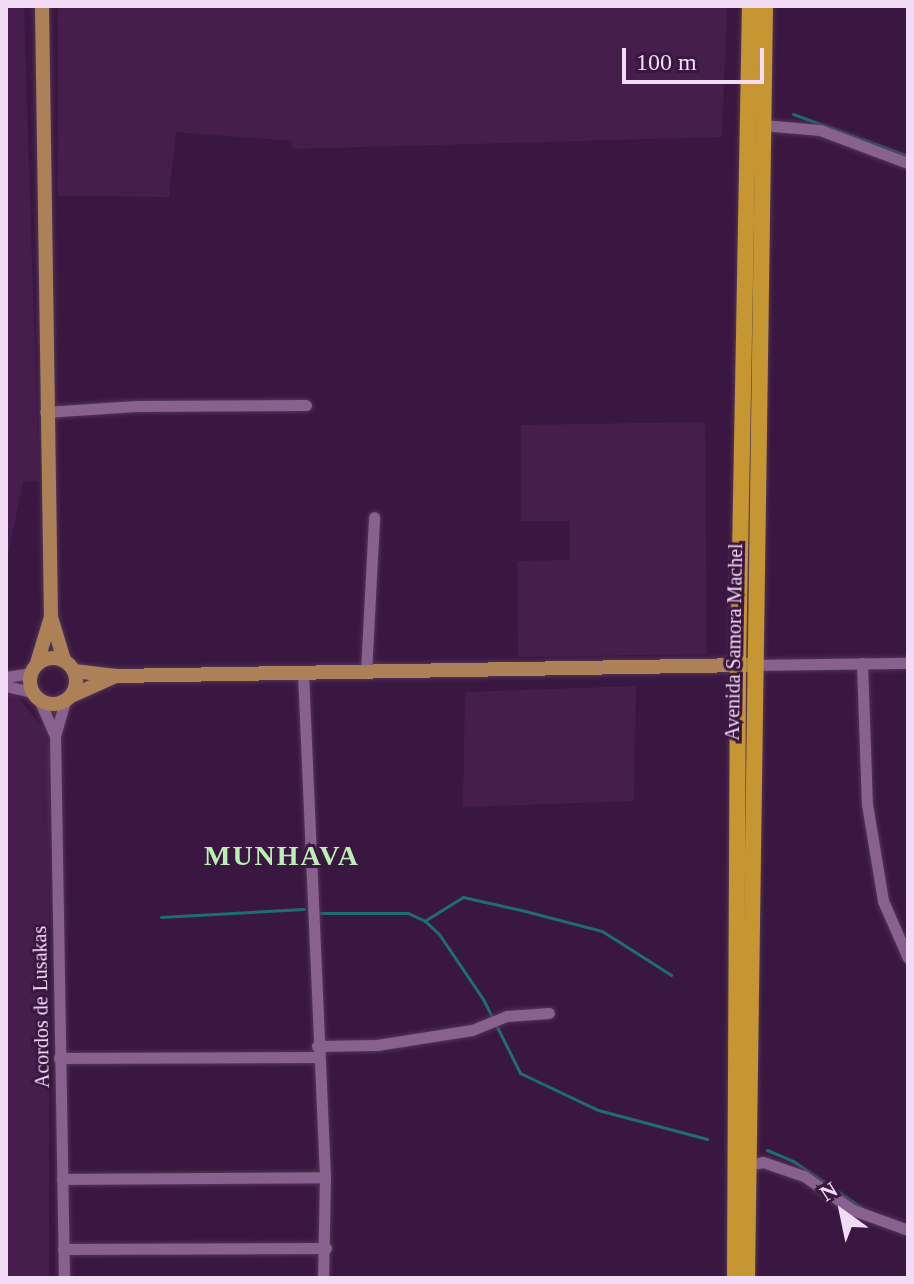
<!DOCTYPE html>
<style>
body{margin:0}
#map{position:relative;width:914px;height:1284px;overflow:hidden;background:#3a1740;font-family:"Times New Roman",serif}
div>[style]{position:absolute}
.built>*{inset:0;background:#461e4c}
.stream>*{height:3px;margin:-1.5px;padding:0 1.5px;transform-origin:1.5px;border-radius:1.5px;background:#1d6e73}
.roads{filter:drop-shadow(0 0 2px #523557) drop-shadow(0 0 2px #523557)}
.minor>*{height:11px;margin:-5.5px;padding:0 5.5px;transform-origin:5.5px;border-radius:5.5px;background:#89618f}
.major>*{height:14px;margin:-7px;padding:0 7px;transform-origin:7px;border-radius:7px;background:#ad8157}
.major>.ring{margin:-7px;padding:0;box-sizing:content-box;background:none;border:14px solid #ad8157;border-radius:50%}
.highway>*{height:16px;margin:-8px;padding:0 8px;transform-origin:8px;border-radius:8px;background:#c59632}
span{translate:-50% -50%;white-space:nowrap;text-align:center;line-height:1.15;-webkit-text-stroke:6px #3a1740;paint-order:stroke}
.street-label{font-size:20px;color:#f2dcf5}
.district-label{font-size:28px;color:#baf1b3;font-weight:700;letter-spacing:2px}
.frame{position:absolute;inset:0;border:8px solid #f2dcf5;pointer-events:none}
.north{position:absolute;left:802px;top:1172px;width:80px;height:80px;-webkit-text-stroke:6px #3a1740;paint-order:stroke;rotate:327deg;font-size:22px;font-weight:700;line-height:32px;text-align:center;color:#f2dcf5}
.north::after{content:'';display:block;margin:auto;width:28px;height:36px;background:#f2dcf5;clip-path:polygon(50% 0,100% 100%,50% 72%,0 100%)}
.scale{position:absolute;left:622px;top:48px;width:142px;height:36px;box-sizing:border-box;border:4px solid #f2dcf5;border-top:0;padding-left:10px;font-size:24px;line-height:28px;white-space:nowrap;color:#f2dcf5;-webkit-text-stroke:6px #3a1740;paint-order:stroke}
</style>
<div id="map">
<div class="built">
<i style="clip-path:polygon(6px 6px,24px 6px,39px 481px,23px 482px,6px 564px)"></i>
<i style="clip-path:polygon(58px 6px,727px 6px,722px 137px,293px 149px,291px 141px,176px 132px,169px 197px,58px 196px)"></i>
<i style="clip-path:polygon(705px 422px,707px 654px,518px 657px,517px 561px,570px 560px,570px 521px,521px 521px,521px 425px)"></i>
<i style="clip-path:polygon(636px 686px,634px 801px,463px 807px,465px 692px)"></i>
<i style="clip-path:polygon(6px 693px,15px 694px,45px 730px,49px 755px,49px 1278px,6px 1278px)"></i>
</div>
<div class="stream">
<i style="left:793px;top:114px;width:122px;rotate:20.1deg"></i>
<i style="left:319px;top:913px;width:89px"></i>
<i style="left:408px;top:913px;width:19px;rotate:25deg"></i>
<i style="left:425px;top:921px;width:19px;rotate:43deg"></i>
<i style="left:439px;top:934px;width:78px;rotate:55.9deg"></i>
<i style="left:483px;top:999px;width:83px;rotate:63.4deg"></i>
<i style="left:520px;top:1073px;width:86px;rotate:25.4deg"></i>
<i style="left:598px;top:1110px;width:113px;rotate:14.9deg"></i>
<i style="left:161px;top:917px;width:143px;rotate:-3.2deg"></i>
<i style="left:426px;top:920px;width:44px;rotate:-31.9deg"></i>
<i style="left:463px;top:897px;width:64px;rotate:12.7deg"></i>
<i style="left:525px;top:911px;width:80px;rotate:14.6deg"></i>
<i style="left:602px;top:931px;width:82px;rotate:32.5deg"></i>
<i style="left:767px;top:1150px;width:28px;rotate:23deg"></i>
<i style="left:793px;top:1161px;width:83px;rotate:34.3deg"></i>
</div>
<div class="roads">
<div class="minor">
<i style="left:762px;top:125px;width:58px;rotate:4.9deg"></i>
<i style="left:820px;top:130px;width:94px;rotate:20.6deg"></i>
<i style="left:45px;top:412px;width:91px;rotate:-3.8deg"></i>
<i style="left:136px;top:406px;width:170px;rotate:-0.3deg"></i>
<i style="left:862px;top:663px;width:141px;rotate:88deg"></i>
<i style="left:867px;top:804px;width:98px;rotate:80.6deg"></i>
<i style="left:883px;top:901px;width:62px;rotate:66.3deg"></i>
<i style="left:757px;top:665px;width:151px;rotate:-0.8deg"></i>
<i style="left:366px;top:672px;width:155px;rotate:-87deg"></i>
<i style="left:303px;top:673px;width:504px;rotate:87.5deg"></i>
<i style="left:325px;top:1177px;width:101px;rotate:91.1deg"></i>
<i style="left:6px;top:677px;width:25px;rotate:-9deg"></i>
<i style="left:6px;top:686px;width:27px;rotate:13deg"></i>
<i style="left:39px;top:699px;width:40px;rotate:66.6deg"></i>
<i style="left:317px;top:1046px;width:60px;rotate:-1deg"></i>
<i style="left:377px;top:1045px;width:96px;rotate:-9deg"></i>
<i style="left:472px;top:1030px;width:38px;rotate:-22deg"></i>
<i style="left:507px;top:1016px;width:42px;rotate:-4.1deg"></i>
<i style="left:59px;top:1058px;width:258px;rotate:-0.2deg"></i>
<i style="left:748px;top:1165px;width:15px;rotate:-11deg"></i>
<i style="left:763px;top:1162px;width:43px;rotate:18.9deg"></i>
<i style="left:804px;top:1176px;width:60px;rotate:34.8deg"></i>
<i style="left:853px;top:1210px;width:59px;rotate:20deg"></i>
<i style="left:62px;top:1179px;width:263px;rotate:-0.4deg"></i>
<i style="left:63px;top:1249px;width:263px;rotate:-0.2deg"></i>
<i style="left:64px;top:1278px;width:542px;rotate:-90.95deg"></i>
<i style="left:55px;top:736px;width:36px;rotate:-74deg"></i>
</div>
<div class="major">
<i style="left:42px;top:6px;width:611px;rotate:89.16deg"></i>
<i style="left:51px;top:617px;width:45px;rotate:73.2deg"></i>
<i class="ring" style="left:30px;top:658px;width:32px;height:32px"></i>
<i style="left:37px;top:663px;width:48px;rotate:-73.1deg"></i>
<i style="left:74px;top:671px;width:42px;rotate:6.8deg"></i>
<i style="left:116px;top:676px;width:633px;rotate:-1deg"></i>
<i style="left:71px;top:696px;width:49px;rotate:-24deg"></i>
</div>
<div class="highway">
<i style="left:735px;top:1278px;width:613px;rotate:-89.72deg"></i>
<i style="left:738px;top:665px;width:659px;rotate:-88.96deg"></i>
<i style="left:747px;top:1278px;width:1272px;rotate:-89.19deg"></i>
</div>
</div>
<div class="street-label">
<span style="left:734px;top:642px;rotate:-89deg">Avenida Samora Machel</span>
<span style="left:41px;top:1007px;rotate:-91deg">Acordos de Lusakas</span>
</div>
<div class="district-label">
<span style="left:282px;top:856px">MUNHAVA</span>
</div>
<div class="frame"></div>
<div class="north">N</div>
<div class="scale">100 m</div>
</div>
